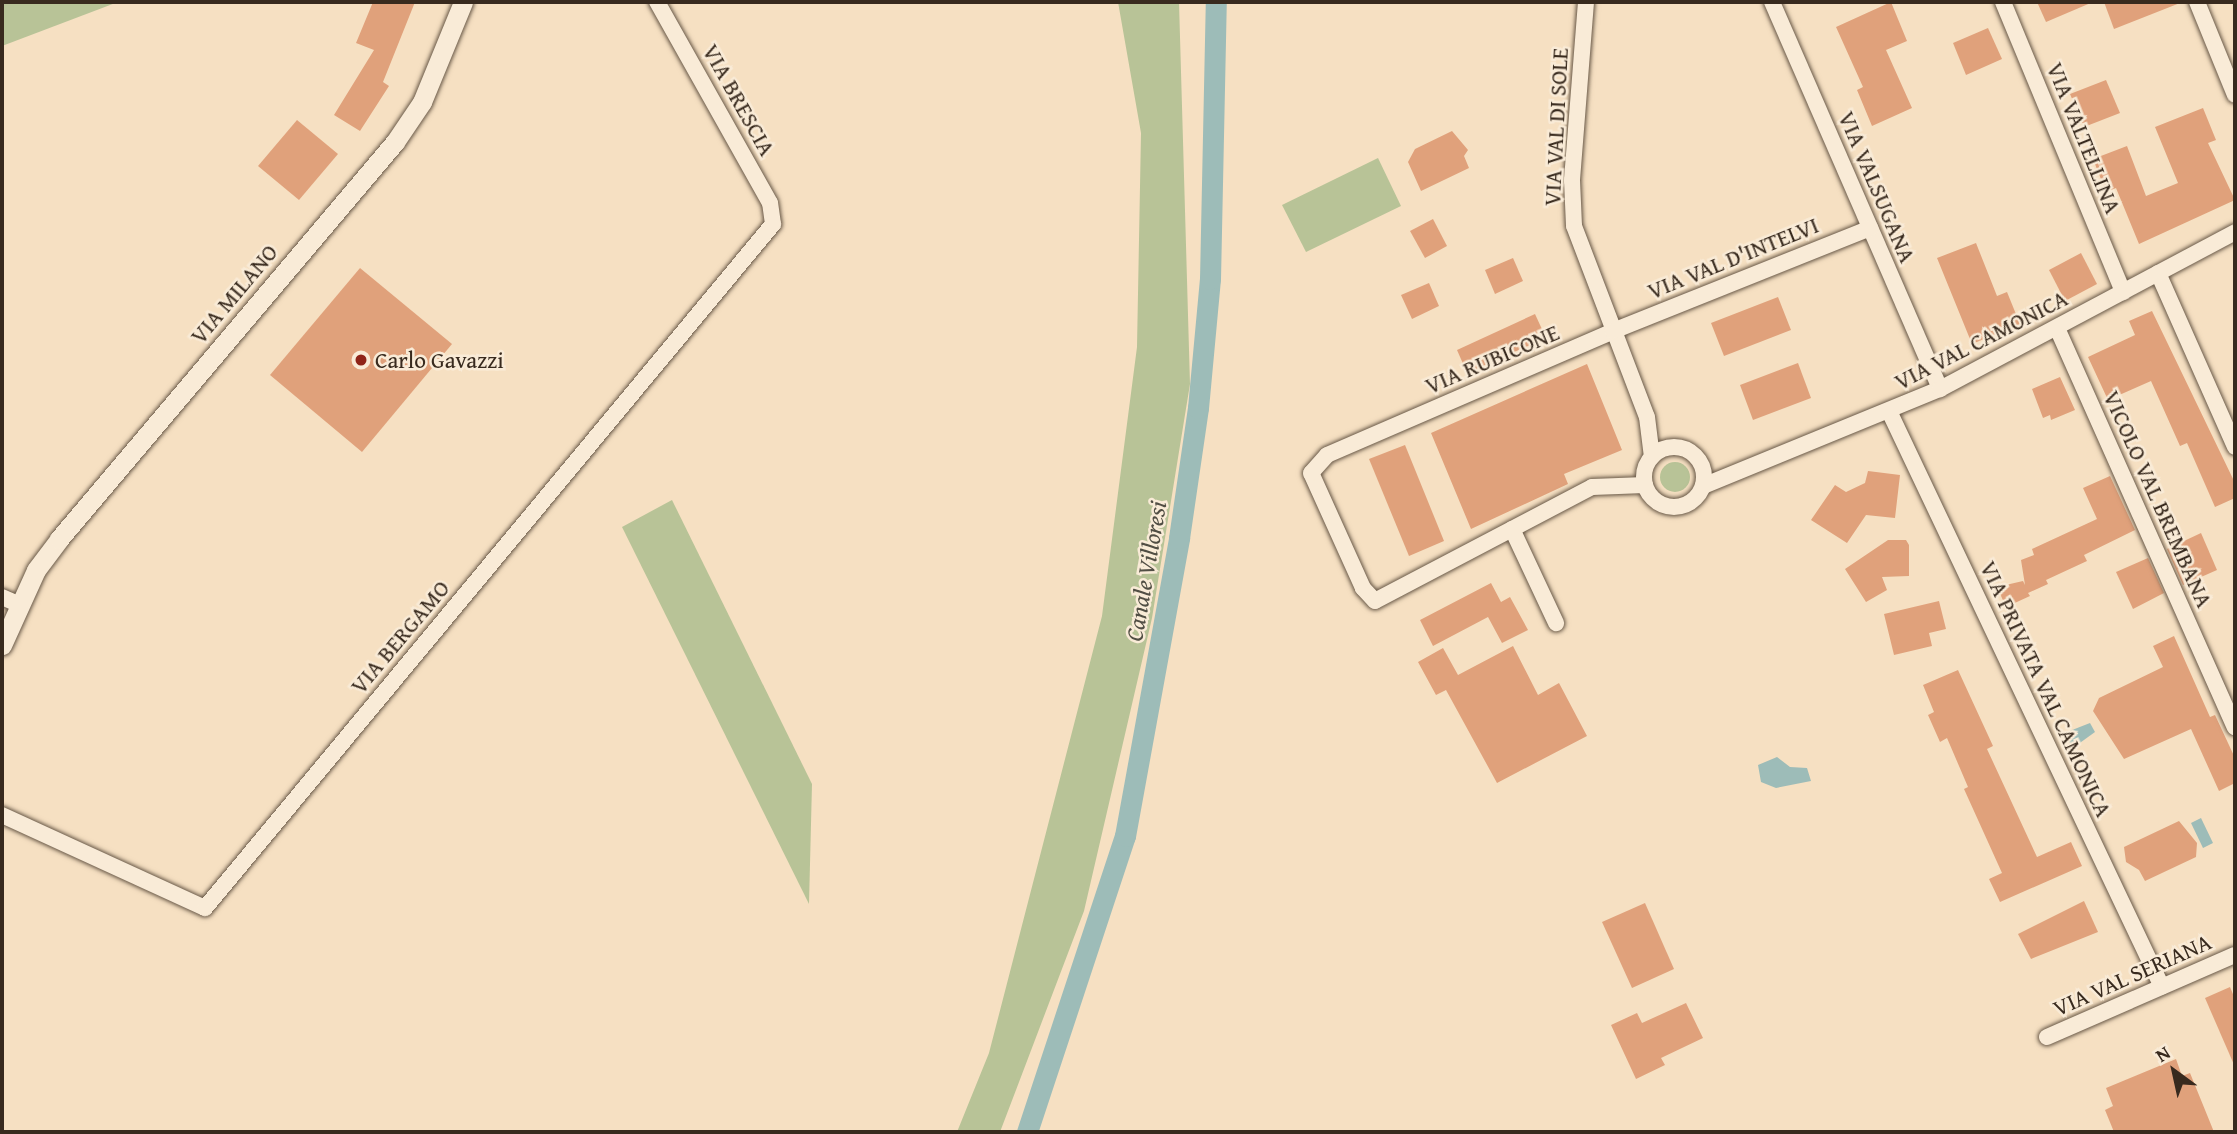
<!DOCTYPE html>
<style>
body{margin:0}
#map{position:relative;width:2237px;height:1134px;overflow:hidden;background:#f6e0c2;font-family:"Gentium Book Plus",serif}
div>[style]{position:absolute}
.green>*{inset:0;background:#b8c397}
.round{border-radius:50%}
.water>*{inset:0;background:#9dbcb8}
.canal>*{height:21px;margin:-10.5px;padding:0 10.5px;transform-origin:10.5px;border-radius:10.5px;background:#9dbcb8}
.building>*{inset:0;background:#e0a17b}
.roads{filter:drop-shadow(0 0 2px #685847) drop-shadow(0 0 2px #685847)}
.minor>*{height:16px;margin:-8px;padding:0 8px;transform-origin:8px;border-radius:8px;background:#f9ebd7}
.minor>.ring{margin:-8px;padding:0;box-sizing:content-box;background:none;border:16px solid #f9ebd7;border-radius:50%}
.tertiary>*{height:19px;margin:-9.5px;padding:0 9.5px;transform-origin:9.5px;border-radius:9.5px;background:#f9ebd7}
.dots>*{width:19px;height:19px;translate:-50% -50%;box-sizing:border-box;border:4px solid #f9ebd7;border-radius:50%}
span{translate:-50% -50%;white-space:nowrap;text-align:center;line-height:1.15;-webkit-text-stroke:5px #f9ebd7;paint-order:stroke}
.street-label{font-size:23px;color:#382a1e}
.poi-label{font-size:23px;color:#382a1e}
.left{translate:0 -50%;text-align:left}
.water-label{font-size:24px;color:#514e44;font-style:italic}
.frame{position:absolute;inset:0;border:4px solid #382a1e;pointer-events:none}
.north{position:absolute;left:2139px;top:1036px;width:70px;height:70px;-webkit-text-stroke:5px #f9ebd7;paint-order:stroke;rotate:327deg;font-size:19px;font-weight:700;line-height:28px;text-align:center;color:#382a1e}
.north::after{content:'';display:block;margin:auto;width:24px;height:32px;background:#382a1e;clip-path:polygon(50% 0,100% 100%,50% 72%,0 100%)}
</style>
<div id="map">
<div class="green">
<i style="clip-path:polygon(2px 2px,118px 2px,2px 46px)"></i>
<i style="clip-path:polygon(1118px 2px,1179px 2px,1190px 384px,1152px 618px,1084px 911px,1000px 1132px,957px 1132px,989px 1053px,1102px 616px,1137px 347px,1141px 133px)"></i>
<i style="clip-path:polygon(1378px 158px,1401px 206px,1306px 252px,1282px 205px)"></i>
<i class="round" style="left:1660px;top:462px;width:30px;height:30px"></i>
<i style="clip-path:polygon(672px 500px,812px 784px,809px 904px,622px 527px)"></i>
</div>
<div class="water">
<i style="clip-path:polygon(2090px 723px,2095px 732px,2077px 745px,2065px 741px,2067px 732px)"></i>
<i style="clip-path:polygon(1777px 757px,1790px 767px,1807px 768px,1811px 781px,1776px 788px,1761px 782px,1758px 765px)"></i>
<i style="clip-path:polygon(2201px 818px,2213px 843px,2203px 848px,2191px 823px)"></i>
</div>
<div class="canal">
<i style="left:1027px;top:1132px;width:312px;rotate:-71.7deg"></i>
<i style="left:1125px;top:836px;width:303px;rotate:-79.7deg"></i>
<i style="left:1179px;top:538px;width:131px;rotate:-81.7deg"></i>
<i style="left:1198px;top:408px;width:130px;rotate:-84.7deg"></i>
<i style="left:1210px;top:279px;width:277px;rotate:-88.8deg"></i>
</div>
<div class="building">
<i style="clip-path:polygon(373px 2px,415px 2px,383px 82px,389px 86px,360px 131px,334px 115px,374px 50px,356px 43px)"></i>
<i style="clip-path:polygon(1891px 2px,1907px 41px,1886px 50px,1912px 108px,1872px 126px,1857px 90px,1863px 87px,1836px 27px)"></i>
<i style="clip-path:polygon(2037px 2px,2093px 2px,2046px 22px)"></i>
<i style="clip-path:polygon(2104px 2px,2180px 2px,2180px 3px,2114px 29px)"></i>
<i style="clip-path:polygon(1988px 28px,2002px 59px,1966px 75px,1953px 43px)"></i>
<i style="clip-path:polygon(2106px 80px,2120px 113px,2084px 127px,2070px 94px)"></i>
<i style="clip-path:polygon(2203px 108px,2216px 140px,2208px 143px,2235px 200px,2139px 244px,2116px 188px,2106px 192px,2093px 159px,2127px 146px,2146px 196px,2178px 183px,2155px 127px)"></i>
<i style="clip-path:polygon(297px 120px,338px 154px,299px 200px,258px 166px)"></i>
<i style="clip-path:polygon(1452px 131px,1468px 150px,1464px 156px,1469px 168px,1421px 191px,1408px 162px,1415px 149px)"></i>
<i style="clip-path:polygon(1433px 219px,1447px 246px,1425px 258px,1410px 231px)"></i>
<i style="clip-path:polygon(1976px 243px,1997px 296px,2007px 292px,2020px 324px,1972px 344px,1937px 258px)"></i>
<i style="clip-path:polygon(2081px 253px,2097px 284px,2065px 301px,2049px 270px)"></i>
<i style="clip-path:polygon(1513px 258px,1523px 281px,1495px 294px,1485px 270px)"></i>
<i style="clip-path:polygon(360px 268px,452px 344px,362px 452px,270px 375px)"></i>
<i style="clip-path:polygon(1429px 283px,1439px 306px,1412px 319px,1401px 295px)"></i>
<i style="clip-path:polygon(1778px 297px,1791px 330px,1724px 356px,1711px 323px)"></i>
<i style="clip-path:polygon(2152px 311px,2235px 483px,2235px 498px,2215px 507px,2187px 443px,2180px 446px,2151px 381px,2108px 400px,2088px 357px,2135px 335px,2129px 321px)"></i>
<i style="clip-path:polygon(1535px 314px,1546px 338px,1467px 373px,1457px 350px)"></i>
<i style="clip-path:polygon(1798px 363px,1811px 398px,1753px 420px,1740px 385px)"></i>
<i style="clip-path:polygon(1587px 364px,1622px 450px,1564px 474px,1568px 484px,1471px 529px,1431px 433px)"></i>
<i style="clip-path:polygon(2060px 377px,2075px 410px,2051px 420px,2050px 415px,2043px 418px,2032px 389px)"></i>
<i style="clip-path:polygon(1405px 445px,1444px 541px,1409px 556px,1369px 459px)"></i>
<i style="clip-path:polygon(1868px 471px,1900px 475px,1895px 518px,1866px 515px,1847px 543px,1811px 520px,1835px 485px,1846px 492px,1865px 483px)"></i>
<i style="clip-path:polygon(2110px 476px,2135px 530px,2084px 555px,2087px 561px,2046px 580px,2048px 584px,2028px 593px,2030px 596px,2006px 607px,1997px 587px,2023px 581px,2025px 585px,2021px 560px,2034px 555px,2032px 549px,2097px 519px,2083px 488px)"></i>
<i style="clip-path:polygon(2201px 533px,2217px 570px,2183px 585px,2167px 549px)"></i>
<i style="clip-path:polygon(1888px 540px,1906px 540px,1909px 545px,1909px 576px,1882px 577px,1887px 590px,1866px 602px,1845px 569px)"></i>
<i style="clip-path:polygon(2148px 558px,2164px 593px,2133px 609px,2116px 572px)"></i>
<i style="clip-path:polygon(1491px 583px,1501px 602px,1510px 597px,1528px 630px,1502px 643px,1488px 617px,1433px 646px,1420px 620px)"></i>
<i style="clip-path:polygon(1939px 601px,1946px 629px,1929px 633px,1932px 646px,1894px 655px,1884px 614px)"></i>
<i style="clip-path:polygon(2174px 636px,2210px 717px,2215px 715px,2235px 758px,2235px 783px,2219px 791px,2191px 729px,2124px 759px,2093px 711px,2099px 698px,2163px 667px,2153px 646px)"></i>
<i style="clip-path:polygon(1513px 646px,1538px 695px,1559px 683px,1587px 736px,1497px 783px,1446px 690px,1436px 695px,1418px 662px,1443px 648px,1458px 675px)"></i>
<i style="clip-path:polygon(1958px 670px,1993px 746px,1987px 749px,2037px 857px,2071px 842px,2082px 866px,2000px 902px,1989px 879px,2002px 873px,1964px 789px,1968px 787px,1947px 738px,1940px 742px,1928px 715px,1934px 712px,1923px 685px)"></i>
<i style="clip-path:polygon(2179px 821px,2197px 843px,2196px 857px,2145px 881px,2139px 870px,2126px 862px,2124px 847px)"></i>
<i style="clip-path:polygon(2084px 901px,2098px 932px,2031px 959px,2018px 934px)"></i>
<i style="clip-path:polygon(1645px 903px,1674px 969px,1632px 988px,1602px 922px)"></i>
<i style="clip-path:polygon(2230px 987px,2235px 999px,2235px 1067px,2205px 998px)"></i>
<i style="clip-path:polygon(1686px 1003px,1703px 1038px,1661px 1058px,1665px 1065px,1636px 1079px,1611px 1025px,1637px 1013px,1642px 1023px)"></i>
<i style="clip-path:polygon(2176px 1059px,2182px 1076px,2190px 1073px,2214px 1132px,2114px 1132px,2105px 1110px,2113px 1106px,2106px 1088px)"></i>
</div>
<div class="roads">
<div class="minor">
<i style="left:1586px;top:2px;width:179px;rotate:94.5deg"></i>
<i style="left:1572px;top:180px;width:46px;rotate:87.5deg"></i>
<i style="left:1574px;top:226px;width:204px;rotate:69.1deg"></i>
<i style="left:1647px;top:417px;width:40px;rotate:82.9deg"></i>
<i style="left:1772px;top:2px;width:422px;rotate:66.5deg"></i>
<i style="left:2003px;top:2px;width:314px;rotate:67.5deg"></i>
<i style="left:2197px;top:2px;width:100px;rotate:67.8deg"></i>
<i style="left:2158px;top:273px;width:190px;rotate:66.1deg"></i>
<i style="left:2057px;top:328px;width:437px;rotate:66deg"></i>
<i style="left:1889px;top:411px;width:637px;rotate:64.64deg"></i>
<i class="ring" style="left:1644px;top:447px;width:44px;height:44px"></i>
<i style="left:1645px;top:485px;width:53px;rotate:177.8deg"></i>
<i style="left:1592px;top:487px;width:245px;rotate:152.3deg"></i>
<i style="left:1375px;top:601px;width:18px;rotate:-133deg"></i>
<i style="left:1363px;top:588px;width:126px;rotate:-114.3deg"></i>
<i style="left:1311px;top:473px;width:24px;rotate:-48deg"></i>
<i style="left:1327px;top:455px;width:312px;rotate:-23.4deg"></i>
<i style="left:1613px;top:331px;width:277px;rotate:-21.8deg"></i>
<i style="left:1703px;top:486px;width:256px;rotate:-22.3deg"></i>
<i style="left:1940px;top:389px;width:334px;rotate:-28deg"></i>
<i style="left:1512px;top:529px;width:104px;rotate:64.9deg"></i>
<i style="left:2px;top:597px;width:20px;rotate:24deg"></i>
<i style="left:2px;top:815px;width:223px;rotate:24.6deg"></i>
<i style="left:205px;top:908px;width:889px;rotate:-50.29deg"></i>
<i style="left:773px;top:224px;width:21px;rotate:-98deg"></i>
<i style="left:770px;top:203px;width:231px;rotate:-119.3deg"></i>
<i style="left:2047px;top:1037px;width:205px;rotate:-23.6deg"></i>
</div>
<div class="tertiary">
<i style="left:2px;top:645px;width:82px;rotate:-65.6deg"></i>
<i style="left:36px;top:570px;width:39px;rotate:-53deg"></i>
<i style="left:59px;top:539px;width:520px;rotate:-49.76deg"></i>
<i style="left:395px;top:142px;width:48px;rotate:-56deg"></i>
<i style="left:422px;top:102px;width:108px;rotate:-67.7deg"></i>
</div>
</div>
<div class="dots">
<i style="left:361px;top:360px;background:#8f2418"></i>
</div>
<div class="street-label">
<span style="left:739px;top:100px;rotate:61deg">VIA BRESCIA</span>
<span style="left:1556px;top:127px;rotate:-87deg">VIA VAL DI SOLE</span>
<span style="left:2084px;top:138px;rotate:68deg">VIA VALTELLINA</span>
<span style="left:1877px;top:187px;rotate:67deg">VIA VALSUGANA</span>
<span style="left:1733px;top:258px;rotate:-22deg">VIA VAL D'INTELVI</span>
<span style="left:234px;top:294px;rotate:-50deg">VIA MILANO</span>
<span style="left:1981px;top:340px;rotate:-27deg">VIA VAL CAMONICA</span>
<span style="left:1492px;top:359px;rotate:-23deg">VIA RUBICONE</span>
<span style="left:2158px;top:499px;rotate:66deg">VICOLO VAL BREMBANA</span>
<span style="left:400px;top:637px;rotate:-50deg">VIA BERGAMO</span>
<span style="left:2046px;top:689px;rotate:65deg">VIA PRIVATA VAL CAMONICA</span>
<span style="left:2132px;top:975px;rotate:-24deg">VIA VAL SERIANA</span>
</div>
<div class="poi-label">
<span class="left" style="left:375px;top:360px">Carlo Gavazzi</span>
</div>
<div class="water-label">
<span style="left:1146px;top:571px;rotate:-80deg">Canale Villoresi</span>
</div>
<div class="frame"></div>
<div class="north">N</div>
</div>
